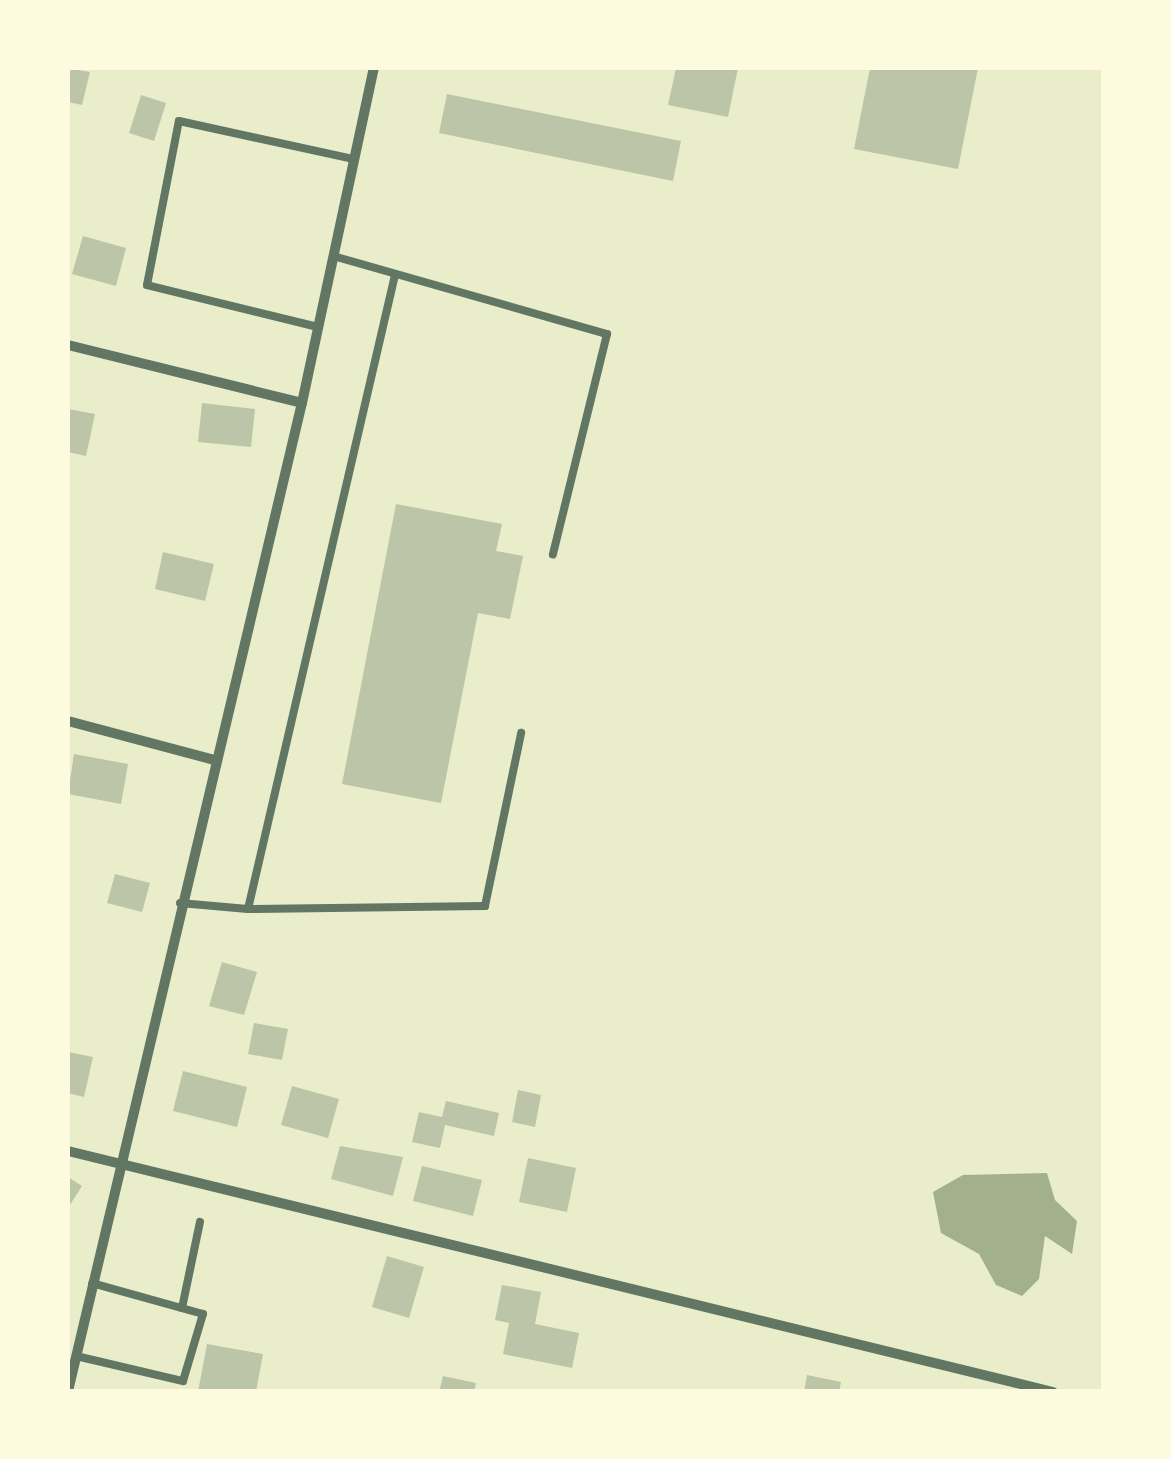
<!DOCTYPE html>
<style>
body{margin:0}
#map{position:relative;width:1171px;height:1459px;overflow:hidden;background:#e9edc9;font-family:"Varela Round",sans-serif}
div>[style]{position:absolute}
.water>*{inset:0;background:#a3b18a}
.building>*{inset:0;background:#bcc5a7}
.service>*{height:8px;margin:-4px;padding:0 4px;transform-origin:4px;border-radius:4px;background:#617663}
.minor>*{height:10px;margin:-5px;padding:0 5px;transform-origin:5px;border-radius:5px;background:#617663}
span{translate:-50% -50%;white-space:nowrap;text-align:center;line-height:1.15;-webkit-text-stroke:10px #fefae0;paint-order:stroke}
.frame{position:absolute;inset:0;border:70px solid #fefae0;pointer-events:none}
</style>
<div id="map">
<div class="water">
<i style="clip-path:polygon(1047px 1173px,1055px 1200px,1077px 1221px,1072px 1254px,1045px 1236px,1039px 1279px,1022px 1296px,996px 1285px,979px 1254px,941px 1233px,933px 1192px,963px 1175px)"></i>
</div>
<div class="building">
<i style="clip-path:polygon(68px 68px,90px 72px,82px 105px,68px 102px)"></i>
<i style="clip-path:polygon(676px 68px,738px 68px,728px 117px,668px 105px)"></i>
<i style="clip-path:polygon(870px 68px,978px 68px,958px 169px,854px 149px)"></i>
<i style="clip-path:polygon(447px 94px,681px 141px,673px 181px,439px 133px)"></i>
<i style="clip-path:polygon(141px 95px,166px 103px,154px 141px,129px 133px)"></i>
<i style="clip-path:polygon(83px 236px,126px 248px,116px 286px,72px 274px)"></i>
<i style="clip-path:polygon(202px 403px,255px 409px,251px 447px,198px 442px)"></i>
<i style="clip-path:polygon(68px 409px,95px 414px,86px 456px,68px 452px)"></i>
<i style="clip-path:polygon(396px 504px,502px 524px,496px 551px,523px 556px,510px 619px,478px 613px,441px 803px,342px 784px)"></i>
<i style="clip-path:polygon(163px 552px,214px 564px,205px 601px,155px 589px)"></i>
<i style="clip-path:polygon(74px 754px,128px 764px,121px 804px,68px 794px)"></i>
<i style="clip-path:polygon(115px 874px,150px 883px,142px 912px,107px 903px)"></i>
<i style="clip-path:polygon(222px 962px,257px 972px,244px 1015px,209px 1006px)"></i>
<i style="clip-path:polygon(254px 1023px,288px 1029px,282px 1060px,248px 1054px)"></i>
<i style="clip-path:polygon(68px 1052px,93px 1057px,84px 1097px,68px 1093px)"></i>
<i style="clip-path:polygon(183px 1071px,247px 1087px,237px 1127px,173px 1111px)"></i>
<i style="clip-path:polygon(292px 1086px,339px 1099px,328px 1138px,281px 1125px)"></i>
<i style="clip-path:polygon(518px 1090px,541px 1095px,535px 1127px,512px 1122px)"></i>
<i style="clip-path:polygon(446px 1101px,499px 1113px,494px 1136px,445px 1125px,440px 1148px,412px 1142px,419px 1112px,442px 1117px)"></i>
<i style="clip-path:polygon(340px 1146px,403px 1157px,393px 1196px,331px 1179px)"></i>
<i style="clip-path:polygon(528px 1158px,576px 1168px,567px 1212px,519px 1202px)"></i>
<i style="clip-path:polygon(422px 1166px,482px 1180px,473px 1216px,413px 1201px)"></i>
<i style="clip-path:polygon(68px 1177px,82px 1186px,68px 1208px)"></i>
<i style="clip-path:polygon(387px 1256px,424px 1267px,409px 1318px,372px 1307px)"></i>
<i style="clip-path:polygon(502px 1285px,541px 1292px,535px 1324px,579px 1333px,572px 1368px,503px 1354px,509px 1323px,495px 1320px)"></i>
<i style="clip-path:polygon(207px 1344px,263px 1354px,256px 1392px,198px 1392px)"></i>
<i style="clip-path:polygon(807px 1375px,841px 1382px,839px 1392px,804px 1392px)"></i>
<i style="clip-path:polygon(443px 1376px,476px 1383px,474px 1392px,439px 1392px)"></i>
</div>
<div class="service">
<i style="left:333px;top:256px;width:285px;rotate:15.9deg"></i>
<i style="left:607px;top:334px;width:227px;rotate:103.8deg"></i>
<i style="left:318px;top:327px;width:176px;rotate:-166.2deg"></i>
<i style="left:147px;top:285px;width:167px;rotate:-79deg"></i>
<i style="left:179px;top:121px;width:179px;rotate:12.3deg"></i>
<i style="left:180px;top:903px;width:68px;rotate:5deg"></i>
<i style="left:248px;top:909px;width:651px;rotate:-76.95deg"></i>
<i style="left:248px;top:909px;width:237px;rotate:-0.7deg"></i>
<i style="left:485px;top:906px;width:177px;rotate:-78.2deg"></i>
<i style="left:182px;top:1308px;width:88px;rotate:-78.2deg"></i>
<i style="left:76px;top:1356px;width:110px;rotate:13.2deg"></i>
<i style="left:183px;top:1381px;width:70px;rotate:-73.4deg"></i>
<i style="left:203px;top:1314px;width:115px;rotate:-164.4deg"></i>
</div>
<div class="minor">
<i style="left:68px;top:345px;width:241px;rotate:13.9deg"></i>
<i style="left:68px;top:721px;width:152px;rotate:14.9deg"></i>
<i style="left:68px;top:1151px;width:1014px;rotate:13.75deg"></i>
<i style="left:68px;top:1391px;width:1015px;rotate:-76.68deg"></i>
<i style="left:302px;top:403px;width:343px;rotate:-77.9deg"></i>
</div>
<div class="frame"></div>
</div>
